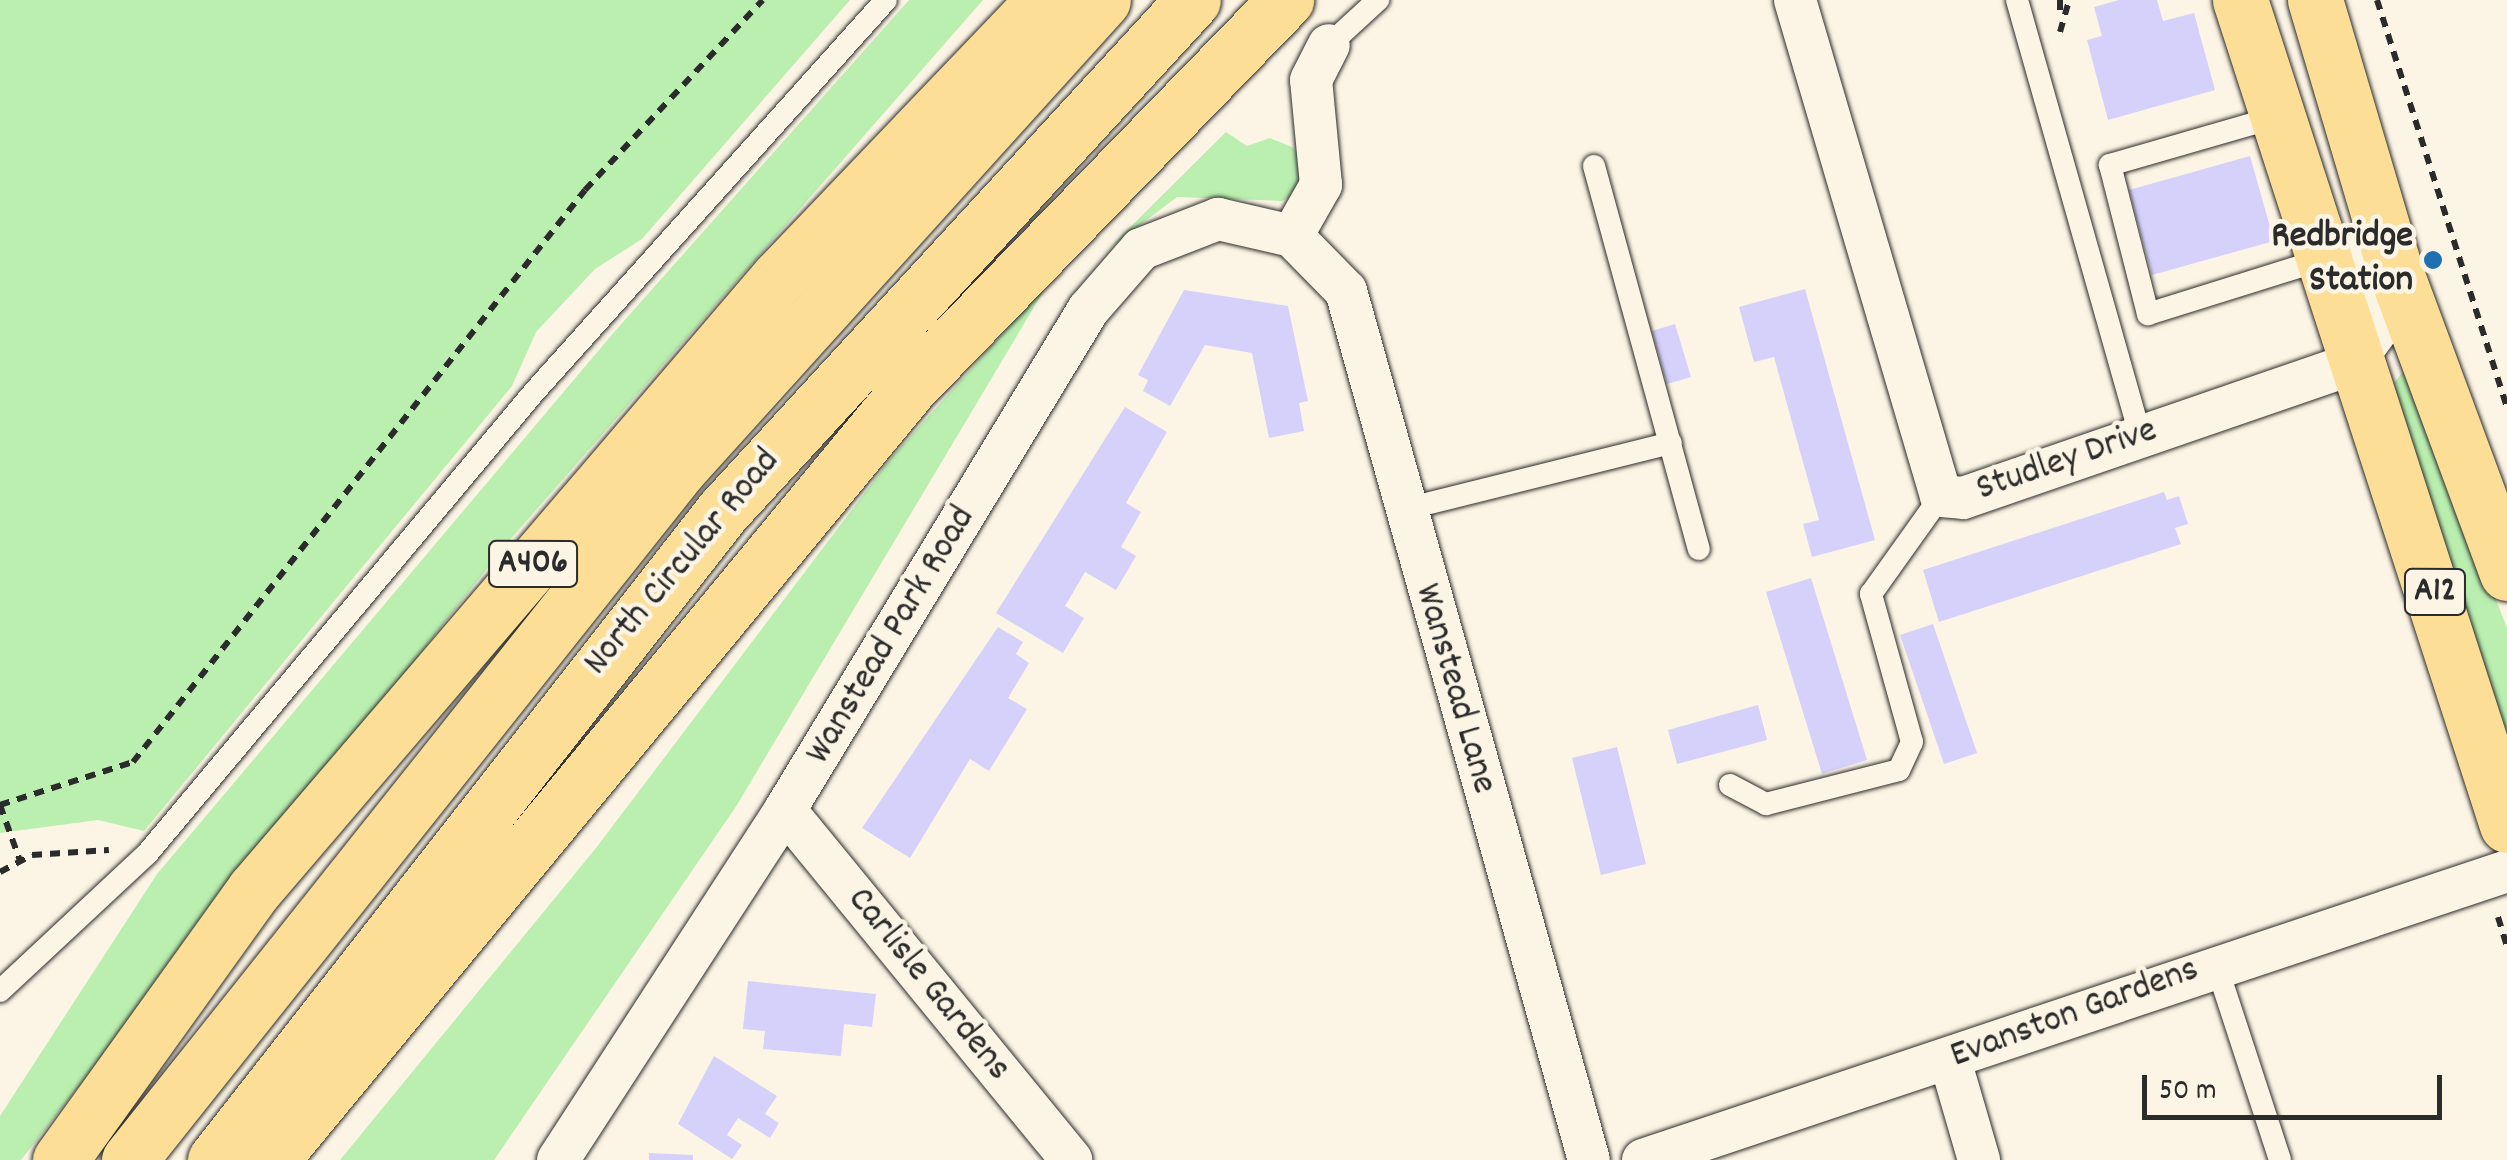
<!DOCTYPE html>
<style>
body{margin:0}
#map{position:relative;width:2507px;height:1160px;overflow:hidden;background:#fcf5e5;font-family:Dekko,sans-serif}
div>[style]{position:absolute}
.green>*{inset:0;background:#baefb0}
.building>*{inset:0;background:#d6d1fa}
.path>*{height:6px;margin-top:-3px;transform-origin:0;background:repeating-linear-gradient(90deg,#2b2b2b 0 10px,transparent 0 18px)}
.roads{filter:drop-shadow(0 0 2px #2b2b2b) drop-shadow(0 0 2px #2b2b2b)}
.lane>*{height:22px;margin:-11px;padding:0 11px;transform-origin:11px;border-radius:11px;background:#fcf5e5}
.street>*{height:42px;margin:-21px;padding:0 21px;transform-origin:21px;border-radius:21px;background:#fcf5e5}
.highway>*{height:55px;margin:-27.5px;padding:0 27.5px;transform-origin:27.5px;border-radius:27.5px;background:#fcde96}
.dots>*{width:28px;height:28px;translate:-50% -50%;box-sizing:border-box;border:5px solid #fcf5e5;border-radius:50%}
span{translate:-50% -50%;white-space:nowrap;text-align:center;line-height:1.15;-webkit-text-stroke:9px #fcf5e5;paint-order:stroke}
.shield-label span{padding:2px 8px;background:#fcf5e5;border:2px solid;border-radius:8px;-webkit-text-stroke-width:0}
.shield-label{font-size:35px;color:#2b2b2b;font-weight:700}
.poi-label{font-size:38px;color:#2b2b2b;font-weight:700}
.right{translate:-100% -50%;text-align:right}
.street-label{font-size:38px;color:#2b2b2b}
.scale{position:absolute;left:2142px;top:1075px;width:300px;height:45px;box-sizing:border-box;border:5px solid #2b2b2b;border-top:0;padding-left:12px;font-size:30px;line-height:35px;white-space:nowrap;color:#2b2b2b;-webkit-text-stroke:8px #fcf5e5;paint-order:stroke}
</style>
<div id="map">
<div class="green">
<i style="clip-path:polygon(0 0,850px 0,642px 239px,595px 269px,536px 332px,512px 386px,144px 831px,98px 820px,0 833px)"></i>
<i style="clip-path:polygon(909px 0,983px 0,508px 542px,21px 1160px,0 1160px,0 1116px,157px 874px,615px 331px)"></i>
<i style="clip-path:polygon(1226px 132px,1247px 146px,1270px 138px,1292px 147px,1304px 161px,1296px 193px,1282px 201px,1177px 197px,1108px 249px)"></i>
<i style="clip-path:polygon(1049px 282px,737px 805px,494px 1160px,340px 1160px,596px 848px,891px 458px)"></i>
<i style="clip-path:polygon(2406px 368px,2507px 628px,2507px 741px,2389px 389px)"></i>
</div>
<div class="building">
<i style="clip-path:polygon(2119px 0,2157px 0,2163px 21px,2194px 13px,2215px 90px,2108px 120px,2087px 40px,2102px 36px,2094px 7px)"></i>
<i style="clip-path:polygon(2250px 156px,2274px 241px,2152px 275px,2129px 190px)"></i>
<i style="clip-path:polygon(1805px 289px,1875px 540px,1812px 557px,1803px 524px,1819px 520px,1774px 357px,1754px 362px,1739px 307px)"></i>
<i style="clip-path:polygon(1184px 290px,1288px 306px,1308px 401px,1299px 403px,1304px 431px,1269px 438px,1252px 353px,1205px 345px,1170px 406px,1143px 391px,1148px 380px,1138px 375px)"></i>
<i style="clip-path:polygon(1675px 324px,1691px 377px,1667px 384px,1652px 331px)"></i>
<i style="clip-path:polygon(1125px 407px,1167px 432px,1126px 503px,1141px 512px,1121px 547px,1136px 556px,1116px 590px,1085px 572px,1065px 606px,1084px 618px,1063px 653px,996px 613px)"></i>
<i style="clip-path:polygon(2164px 492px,2167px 500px,2179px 496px,2188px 524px,2175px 528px,2181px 544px,1939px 622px,1923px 570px)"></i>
<i style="clip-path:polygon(1811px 578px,1867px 760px,1822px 774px,1766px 592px)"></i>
<i style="clip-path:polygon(1933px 624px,1977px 753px,1944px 764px,1900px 635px)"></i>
<i style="clip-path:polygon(998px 627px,1023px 642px,1016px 654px,1029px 663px,1008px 698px,1027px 709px,989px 771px,970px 759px,910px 858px,862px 828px)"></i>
<i style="clip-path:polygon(1758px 705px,1767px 740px,1677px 764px,1668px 730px)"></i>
<i style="clip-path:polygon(1617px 747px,1646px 864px,1601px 875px,1572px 758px)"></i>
<i style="clip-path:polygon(748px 981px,876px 994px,872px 1027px,844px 1024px,841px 1056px,763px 1049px,765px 1031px,743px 1029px)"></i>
<i style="clip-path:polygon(714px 1056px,777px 1096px,765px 1114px,779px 1123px,770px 1138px,738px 1118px,727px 1135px,742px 1145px,732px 1159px,678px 1124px)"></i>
<i style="clip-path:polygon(649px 1153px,693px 1155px,693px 1160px,649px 1160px)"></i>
</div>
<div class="path">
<i style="left:2060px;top:0;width:17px;rotate:90deg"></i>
<i style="left:2377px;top:0;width:428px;rotate:72.3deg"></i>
<i style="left:2060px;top:32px;width:33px;rotate:-74deg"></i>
<i style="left:0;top:805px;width:140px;rotate:-17.9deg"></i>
<i style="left:133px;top:762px;width:729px;rotate:-51.68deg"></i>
<i style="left:585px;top:190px;width:260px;rotate:-46.9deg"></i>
<i style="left:0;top:805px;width:59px;rotate:70.3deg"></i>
<i style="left:0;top:872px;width:36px;rotate:-28deg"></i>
<i style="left:32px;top:855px;width:77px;rotate:-3.7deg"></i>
<i style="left:2498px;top:917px;width:31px;rotate:73deg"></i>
</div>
<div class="roads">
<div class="lane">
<i style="left:2017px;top:0;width:453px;rotate:74.2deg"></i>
<i style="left:1329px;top:45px;width:67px;rotate:-42.6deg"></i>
<i style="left:2276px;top:117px;width:173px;rotate:163.9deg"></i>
<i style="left:2110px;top:165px;width:154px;rotate:75.7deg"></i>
<i style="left:2148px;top:314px;width:180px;rotate:-17.4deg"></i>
<i style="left:1594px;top:166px;width:397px;rotate:74.7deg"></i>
<i style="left:1402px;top:510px;width:277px;rotate:-14deg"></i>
<i style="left:1730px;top:785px;width:41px;rotate:27.8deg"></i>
<i style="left:1766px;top:804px;width:137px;rotate:-14.3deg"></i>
<i style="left:1899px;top:770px;width:31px;rotate:-65deg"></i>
<i style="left:1912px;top:742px;width:154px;rotate:-105.5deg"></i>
<i style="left:1871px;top:594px;width:120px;rotate:-54.5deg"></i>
<i style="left:2216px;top:964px;width:206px;rotate:71.9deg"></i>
<i style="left:0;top:991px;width:201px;rotate:-43deg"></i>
<i style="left:147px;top:854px;width:604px;rotate:-50.04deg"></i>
<i style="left:535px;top:391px;width:525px;rotate:-48.09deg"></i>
</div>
<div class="street">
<i style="left:1795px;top:0;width:517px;rotate:73.6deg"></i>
<i style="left:1941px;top:496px;width:22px;rotate:5deg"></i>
<i style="left:1963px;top:498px;width:411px;rotate:-19deg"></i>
<i style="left:2352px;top:364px;width:47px;rotate:-53.6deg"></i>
<i style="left:2380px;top:326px;width:80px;rotate:-98.6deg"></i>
<i style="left:1292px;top:236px;width:59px;rotate:-60.4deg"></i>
<i style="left:1321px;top:185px;width:105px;rotate:-95.4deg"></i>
<i style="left:1311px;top:80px;width:39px;rotate:-63deg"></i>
<i style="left:785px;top:810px;width:452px;rotate:50.7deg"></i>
<i style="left:1950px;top:1060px;width:104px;rotate:73.8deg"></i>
<i style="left:558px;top:1160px;width:417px;rotate:-57deg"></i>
<i style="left:785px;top:810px;width:585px;rotate:-58.78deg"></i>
<i style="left:1088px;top:310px;width:81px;rotate:-49deg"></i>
<i style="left:1141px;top:249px;width:83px;rotate:-21.3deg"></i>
<i style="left:1218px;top:219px;width:76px;rotate:12.9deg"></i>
<i style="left:1292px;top:236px;width:77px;rotate:45.5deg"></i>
<i style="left:1346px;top:291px;width:902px;rotate:74.38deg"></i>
<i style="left:1643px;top:1160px;width:911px;rotate:-18.49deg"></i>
</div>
<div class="highway">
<i style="left:2240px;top:0;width:867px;rotate:72.07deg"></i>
<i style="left:2315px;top:0;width:285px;rotate:73.5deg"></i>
<i style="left:2396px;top:273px;width:320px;rotate:69.7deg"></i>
<i style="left:60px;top:1160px;width:332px;rotate:-54.3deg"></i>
<i style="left:254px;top:890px;width:806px;rotate:-49.43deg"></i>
<i style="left:778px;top:278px;width:385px;rotate:-46.3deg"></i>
<i style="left:129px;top:1160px;width:883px;rotate:-51.48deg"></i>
<i style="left:679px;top:469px;width:632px;rotate:-47.88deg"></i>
<i style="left:215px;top:1160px;width:824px;rotate:-51.95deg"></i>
<i style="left:723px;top:511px;width:694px;rotate:-47.39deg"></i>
<i style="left:271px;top:1160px;width:1003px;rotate:-50.42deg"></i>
<i style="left:910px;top:387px;width:540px;rotate:-45.83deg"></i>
</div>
</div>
<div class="dots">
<i style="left:2433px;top:260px;background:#1f6fb2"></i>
</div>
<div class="shield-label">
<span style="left:533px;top:564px">A406</span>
<span style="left:2435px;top:592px">A12</span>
</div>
<div class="poi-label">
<span class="right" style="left:2413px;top:260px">Redbridge<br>Station</span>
</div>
<div class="street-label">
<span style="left:2067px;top:461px;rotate:-19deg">Studley Drive</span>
<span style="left:683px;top:563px;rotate:-50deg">North Circular Road</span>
<span style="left:892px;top:636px;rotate:-59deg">Wanstead Park Road</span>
<span style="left:1454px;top:689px;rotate:74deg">Wanstead Lane</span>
<span style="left:928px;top:985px;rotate:51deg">Carlisle Gardens</span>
<span style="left:2075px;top:1014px;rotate:-20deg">Evanston Gardens</span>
</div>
<div class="scale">50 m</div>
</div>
